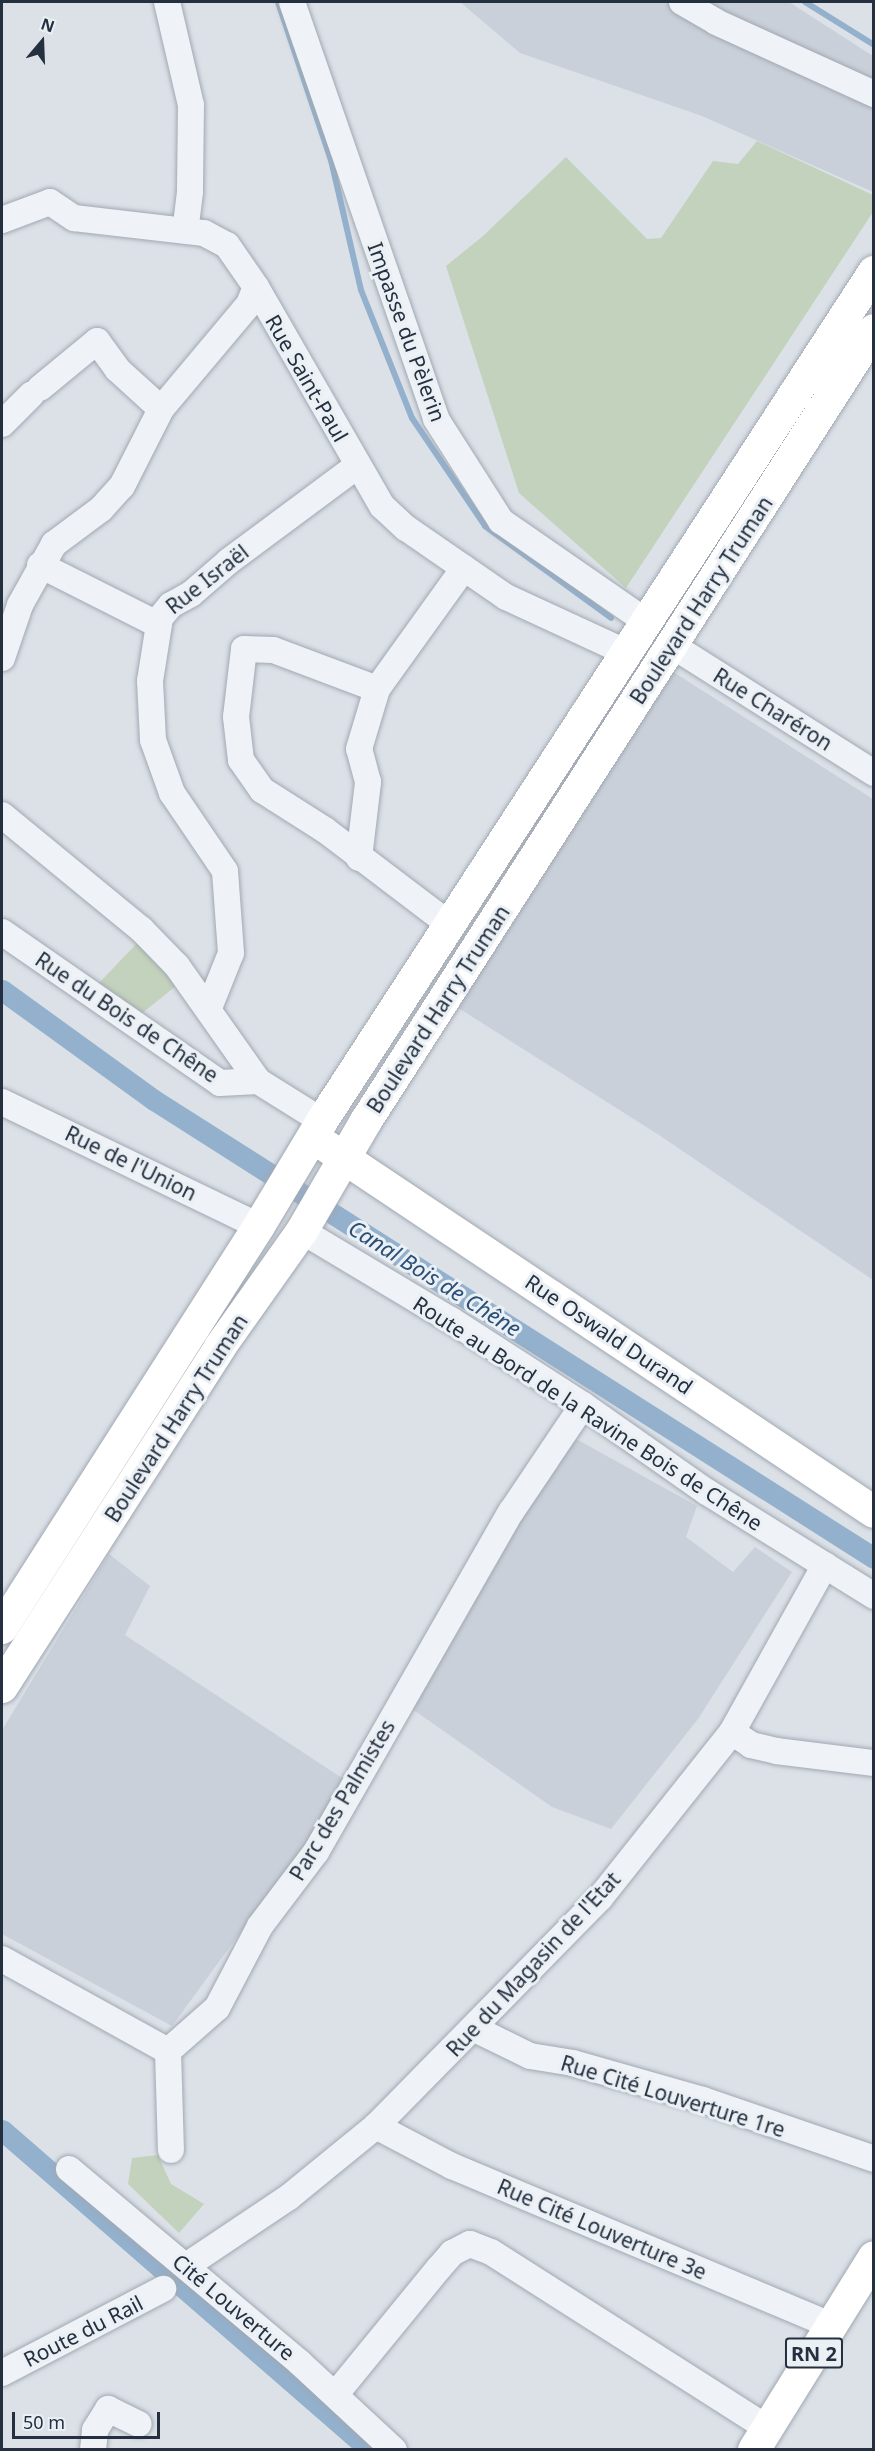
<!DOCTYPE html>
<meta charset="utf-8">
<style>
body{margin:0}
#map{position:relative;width:875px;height:2451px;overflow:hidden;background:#dce1e8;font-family:"Noto Sans",sans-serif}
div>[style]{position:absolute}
.built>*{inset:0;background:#cad0da}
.green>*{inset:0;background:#c3d2bc}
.stream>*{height:6px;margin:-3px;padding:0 3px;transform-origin:3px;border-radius:3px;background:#93b0cc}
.canal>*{height:21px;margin:-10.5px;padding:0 10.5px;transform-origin:10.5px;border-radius:10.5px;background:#93b0cc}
.roads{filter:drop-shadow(0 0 2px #a1a8b2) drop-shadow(0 0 2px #a1a8b2)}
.minor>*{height:26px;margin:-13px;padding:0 13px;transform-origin:13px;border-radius:13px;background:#eff2f6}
.major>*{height:32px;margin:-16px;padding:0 16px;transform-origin:16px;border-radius:16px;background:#fff}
span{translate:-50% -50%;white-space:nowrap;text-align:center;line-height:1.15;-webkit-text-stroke:6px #ebf0f5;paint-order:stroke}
.shield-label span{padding:2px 4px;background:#ebf0f5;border:2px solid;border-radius:4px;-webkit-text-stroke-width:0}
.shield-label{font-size:20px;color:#242f3f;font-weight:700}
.street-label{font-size:21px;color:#242f3f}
.water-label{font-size:22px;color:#2b4f77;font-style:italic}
.frame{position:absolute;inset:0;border:3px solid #242f3f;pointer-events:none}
.north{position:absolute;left:12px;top:12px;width:60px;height:60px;-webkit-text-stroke:4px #ebf0f5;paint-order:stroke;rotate:19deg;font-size:16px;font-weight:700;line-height:24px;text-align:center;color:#242f3f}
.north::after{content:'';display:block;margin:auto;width:21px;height:27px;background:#242f3f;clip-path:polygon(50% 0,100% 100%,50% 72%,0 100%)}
.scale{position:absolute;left:12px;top:2412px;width:148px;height:27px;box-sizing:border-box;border:3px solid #242f3f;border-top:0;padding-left:8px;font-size:18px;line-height:21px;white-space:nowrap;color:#242f3f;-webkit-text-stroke:4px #ebf0f5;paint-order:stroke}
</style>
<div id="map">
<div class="built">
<i style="clip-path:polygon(460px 2px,789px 2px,873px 56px,873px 192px,702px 116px,520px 53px)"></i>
<i style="clip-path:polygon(653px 659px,873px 799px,873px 1280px,659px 1135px,441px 997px)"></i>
<i style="clip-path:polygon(569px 1435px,697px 1506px,686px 1537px,733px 1572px,755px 1547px,792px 1572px,698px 1719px,611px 1829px,552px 1807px,408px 1706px)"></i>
<i style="clip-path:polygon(109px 1554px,150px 1586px,125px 1635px,345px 1780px,331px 1809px,172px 2026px,2px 1934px,2px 1730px)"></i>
</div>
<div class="green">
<i style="clip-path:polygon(757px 141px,873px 195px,873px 212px,626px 588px,519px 493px,446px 266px,483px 236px,566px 157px,647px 239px,661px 238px,713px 161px,738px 164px)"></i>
<i style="clip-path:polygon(139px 941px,181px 982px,141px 1014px,99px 983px)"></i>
<i style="clip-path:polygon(158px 2155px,171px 2184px,204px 2204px,179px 2233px,128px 2184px,132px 2158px)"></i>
</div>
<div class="stream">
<i style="left:278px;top:2px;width:167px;rotate:71.5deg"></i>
<i style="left:331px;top:160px;width:133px;rotate:77deg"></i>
<i style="left:361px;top:290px;width:138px;rotate:68.3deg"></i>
<i style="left:412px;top:418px;width:130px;rotate:55.9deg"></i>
<i style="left:485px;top:526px;width:156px;rotate:36.1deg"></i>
<i style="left:805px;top:2px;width:81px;rotate:31.9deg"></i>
</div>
<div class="canal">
<i style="left:2px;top:990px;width:188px;rotate:35.9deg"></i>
<i style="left:154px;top:1100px;width:853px;rotate:32.46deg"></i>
<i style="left:2px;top:2130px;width:488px;rotate:41deg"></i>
</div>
<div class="roads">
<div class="minor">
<i style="left:167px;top:2px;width:106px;rotate:76.9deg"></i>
<i style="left:191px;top:105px;width:87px;rotate:90.7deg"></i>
<i style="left:190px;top:192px;width:38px;rotate:97deg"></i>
<i style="left:292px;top:2px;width:441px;rotate:70.9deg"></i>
<i style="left:436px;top:419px;width:121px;rotate:57.5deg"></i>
<i style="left:501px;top:521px;width:174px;rotate:34.7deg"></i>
<i style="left:682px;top:2px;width:39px;rotate:30deg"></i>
<i style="left:716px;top:22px;width:174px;rotate:24.5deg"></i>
<i style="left:2px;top:220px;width:51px;rotate:-20.6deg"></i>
<i style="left:50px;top:202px;width:29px;rotate:34deg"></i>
<i style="left:74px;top:218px;width:131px;rotate:6.6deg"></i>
<i style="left:204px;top:233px;width:26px;rotate:28deg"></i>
<i style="left:227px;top:245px;width:51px;rotate:55.4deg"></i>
<i style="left:256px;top:287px;width:253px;rotate:60.1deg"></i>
<i style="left:382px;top:506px;width:33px;rotate:43deg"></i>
<i style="left:406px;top:528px;width:121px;rotate:34.6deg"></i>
<i style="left:506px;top:597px;width:131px;rotate:24.8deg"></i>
<i style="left:40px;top:388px;width:74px;rotate:-39.5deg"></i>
<i style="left:97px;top:341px;width:34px;rotate:54deg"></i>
<i style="left:117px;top:369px;width:59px;rotate:42.3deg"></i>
<i style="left:2px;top:424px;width:42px;rotate:-45deg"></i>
<i style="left:40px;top:565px;width:133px;rotate:26.8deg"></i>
<i style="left:673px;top:646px;width:238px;rotate:32.3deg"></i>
<i style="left:2px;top:658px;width:56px;rotate:-71.2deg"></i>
<i style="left:20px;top:605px;width:70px;rotate:-60.9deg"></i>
<i style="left:54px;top:544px;width:59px;rotate:-36.7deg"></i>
<i style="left:101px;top:509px;width:31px;rotate:-48deg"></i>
<i style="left:122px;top:486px;width:86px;rotate:-63.1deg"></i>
<i style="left:161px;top:409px;width:137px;rotate:-50deg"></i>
<i style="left:249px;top:304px;width:18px;rotate:-68deg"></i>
<i style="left:377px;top:689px;width:111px;rotate:-159.4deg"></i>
<i style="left:273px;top:650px;width:29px;rotate:-178deg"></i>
<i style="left:244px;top:649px;width:68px;rotate:96.7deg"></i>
<i style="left:236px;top:717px;width:43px;rotate:83.4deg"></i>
<i style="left:241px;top:760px;width:37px;rotate:55deg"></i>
<i style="left:262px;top:790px;width:75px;rotate:32.4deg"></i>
<i style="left:325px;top:830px;width:156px;rotate:37.2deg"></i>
<i style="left:2px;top:815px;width:180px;rotate:39.4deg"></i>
<i style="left:141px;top:929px;width:52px;rotate:45.8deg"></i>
<i style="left:177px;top:966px;width:141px;rotate:54.8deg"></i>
<i style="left:258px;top:1081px;width:75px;rotate:32deg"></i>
<i style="left:359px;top:858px;width:77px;rotate:-83.2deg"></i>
<i style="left:368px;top:782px;width:34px;rotate:-105deg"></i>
<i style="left:359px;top:749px;width:63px;rotate:-73.3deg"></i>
<i style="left:377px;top:689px;width:149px;rotate:-54.3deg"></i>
<i style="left:2px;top:932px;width:265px;rotate:34.7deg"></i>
<i style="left:220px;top:1083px;width:38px;rotate:-3deg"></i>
<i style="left:209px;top:1008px;width:59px;rotate:-68.2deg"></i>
<i style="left:231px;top:953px;width:82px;rotate:-94.2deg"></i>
<i style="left:225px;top:871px;width:94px;rotate:-124.2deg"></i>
<i style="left:172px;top:793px;width:56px;rotate:-109.7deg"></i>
<i style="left:153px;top:740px;width:59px;rotate:-92.9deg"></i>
<i style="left:150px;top:681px;width:64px;rotate:-81deg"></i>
<i style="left:160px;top:618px;width:17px;rotate:-50deg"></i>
<i style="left:171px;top:605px;width:23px;rotate:-29deg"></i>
<i style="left:191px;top:594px;width:50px;rotate:-41deg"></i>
<i style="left:229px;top:561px;width:159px;rotate:-36.6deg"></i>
<i style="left:2px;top:1102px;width:285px;rotate:25.8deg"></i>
<i style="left:302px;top:1231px;width:174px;rotate:30.9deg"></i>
<i style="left:451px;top:1320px;width:157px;rotate:32.8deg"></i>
<i style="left:583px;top:1405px;width:151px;rotate:35.1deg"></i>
<i style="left:707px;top:1492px;width:197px;rotate:31.9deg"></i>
<i style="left:732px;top:1732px;width:23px;rotate:34deg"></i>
<i style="left:751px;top:1745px;width:26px;rotate:13deg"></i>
<i style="left:776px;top:1751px;width:99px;rotate:7deg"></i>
<i style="left:2px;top:1959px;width:190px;rotate:29deg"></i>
<i style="left:168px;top:2051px;width:65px;rotate:-41.3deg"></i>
<i style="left:217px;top:2008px;width:93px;rotate:-62.3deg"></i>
<i style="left:260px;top:1926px;width:93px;rotate:-52.9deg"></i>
<i style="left:316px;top:1852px;width:392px;rotate:-60.2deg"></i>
<i style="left:511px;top:1512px;width:129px;rotate:-56.1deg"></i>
<i style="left:475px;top:2029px;width:61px;rotate:26.1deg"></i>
<i style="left:530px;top:2056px;width:44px;rotate:9.2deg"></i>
<i style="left:573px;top:2063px;width:135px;rotate:15.9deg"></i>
<i style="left:703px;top:2100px;width:181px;rotate:19deg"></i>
<i style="left:168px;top:2051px;width:99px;rotate:88.3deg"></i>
<i style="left:376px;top:2126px;width:86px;rotate:27.8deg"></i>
<i style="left:452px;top:2166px;width:411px;rotate:22.8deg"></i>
<i style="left:69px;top:2169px;width:302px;rotate:40deg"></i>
<i style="left:300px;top:2363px;width:128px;rotate:42.8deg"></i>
<i style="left:186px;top:2266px;width:124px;rotate:-33.8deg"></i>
<i style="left:289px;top:2197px;width:112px;rotate:-39.2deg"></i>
<i style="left:376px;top:2126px;width:320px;rotate:-45.5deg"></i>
<i style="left:600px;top:1898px;width:212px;rotate:-51.5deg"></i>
<i style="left:732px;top:1732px;width:191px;rotate:-60.9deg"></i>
<i style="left:2px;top:2373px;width:182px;rotate:-27.6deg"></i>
<i style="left:335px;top:2395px;width:164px;rotate:-50.7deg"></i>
<i style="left:439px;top:2268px;width:20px;rotate:-49deg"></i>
<i style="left:452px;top:2253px;width:20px;rotate:-27deg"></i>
<i style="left:470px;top:2244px;width:22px;rotate:21deg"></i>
<i style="left:491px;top:2252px;width:327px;rotate:32.5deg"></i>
<i style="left:93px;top:2450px;width:20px;rotate:-84deg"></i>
<i style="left:95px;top:2430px;width:25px;rotate:-58deg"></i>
<i style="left:108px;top:2409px;width:34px;rotate:26deg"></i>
</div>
<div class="major">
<i style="left:326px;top:1146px;width:659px;rotate:33.74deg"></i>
<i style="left:2px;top:1628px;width:477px;rotate:-57.4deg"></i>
<i style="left:259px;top:1226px;width:122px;rotate:-59deg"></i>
<i style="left:322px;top:1121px;width:1013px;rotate:-56.97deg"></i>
<i style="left:2px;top:1687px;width:404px;rotate:-57.3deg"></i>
<i style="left:220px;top:1347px;width:142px;rotate:-54.7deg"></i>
<i style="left:302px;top:1231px;width:127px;rotate:-59.8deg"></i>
<i style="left:366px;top:1121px;width:940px;rotate:-57.29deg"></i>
<i style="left:754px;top:2450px;width:227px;rotate:-58.1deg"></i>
</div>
</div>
<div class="shield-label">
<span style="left:814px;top:2353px">RN 2</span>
</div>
<div class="street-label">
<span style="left:407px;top:332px;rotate:70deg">Impasse du Pèlerin</span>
<span style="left:307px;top:378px;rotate:60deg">Rue Saint-Paul</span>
<span style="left:207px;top:579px;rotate:-38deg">Rue Israël</span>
<span style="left:701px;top:600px;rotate:-57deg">Boulevard Harry Truman</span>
<span style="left:773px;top:709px;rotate:32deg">Rue Charéron</span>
<span style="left:438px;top:1009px;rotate:-57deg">Boulevard Harry Truman</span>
<span style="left:127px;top:1017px;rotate:34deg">Rue du Bois de Chêne</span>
<span style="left:131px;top:1163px;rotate:26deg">Rue de l'Union</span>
<span style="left:609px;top:1334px;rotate:34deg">Rue Oswald Durand</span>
<span style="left:588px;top:1413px;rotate:33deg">Route au Bord de la Ravine Bois de Chêne</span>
<span style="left:176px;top:1418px;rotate:-57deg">Boulevard Harry Truman</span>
<span style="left:342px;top:1800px;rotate:-59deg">Parc des Palmistes</span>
<span style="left:533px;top:1964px;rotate:-47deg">Rue du Magasin de l'Etat</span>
<span style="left:673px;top:2096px;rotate:17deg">Rue Cité Louverture 1re</span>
<span style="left:602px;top:2229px;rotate:23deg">Rue Cité Louverture 3e</span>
<span style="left:234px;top:2307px;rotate:40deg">Cité Louverture</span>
<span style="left:83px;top:2331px;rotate:-27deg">Route du Rail</span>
</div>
<div class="water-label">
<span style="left:435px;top:1278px;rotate:32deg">Canal Bois de Chêne</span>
</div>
<div class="frame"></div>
<div class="north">N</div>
<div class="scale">50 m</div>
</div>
